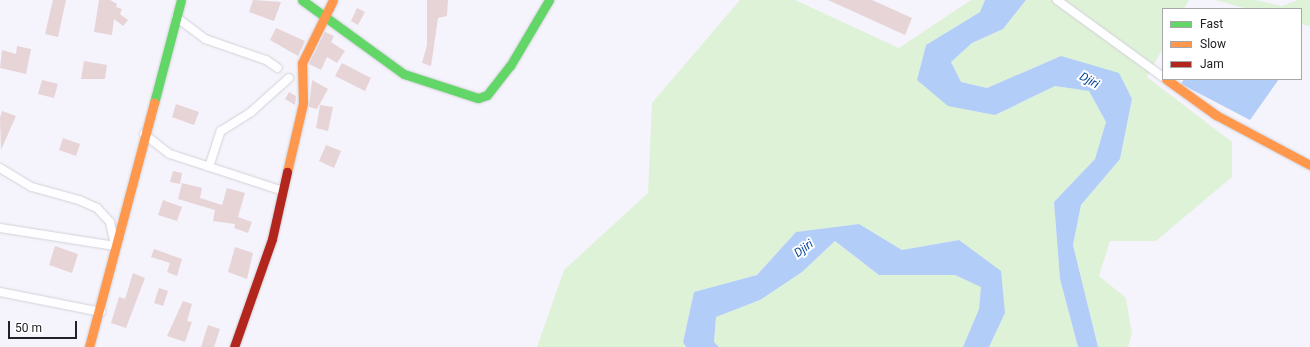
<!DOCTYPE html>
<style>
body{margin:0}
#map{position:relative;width:1310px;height:347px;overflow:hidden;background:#f5f4fc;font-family:Roboto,sans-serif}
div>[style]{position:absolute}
.green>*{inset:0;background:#def2d8}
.water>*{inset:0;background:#b2cdf8}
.building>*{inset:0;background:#e7d4d6}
.roads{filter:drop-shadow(0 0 1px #d2d1d7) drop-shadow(0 0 1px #d2d1d7)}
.street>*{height:8px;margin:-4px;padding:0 4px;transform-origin:4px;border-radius:4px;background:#fefdff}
.fast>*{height:9px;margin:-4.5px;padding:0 4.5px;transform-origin:4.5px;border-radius:4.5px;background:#63d668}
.slow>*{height:9px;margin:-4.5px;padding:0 4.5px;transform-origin:4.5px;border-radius:4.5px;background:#ff974d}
.jam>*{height:9px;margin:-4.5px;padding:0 4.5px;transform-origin:4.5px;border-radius:4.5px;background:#b3261e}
span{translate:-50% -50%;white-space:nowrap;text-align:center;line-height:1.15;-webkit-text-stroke:4px #fff;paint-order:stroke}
.water-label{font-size:12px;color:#034396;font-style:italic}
.legend{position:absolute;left:1162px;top:8px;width:140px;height:72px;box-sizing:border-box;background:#fff;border:1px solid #a7a6a8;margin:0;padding:5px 7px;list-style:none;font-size:12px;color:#222126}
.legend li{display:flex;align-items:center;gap:8px;height:20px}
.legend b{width:20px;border:1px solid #a7a6a8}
.scale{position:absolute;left:8px;top:321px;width:69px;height:18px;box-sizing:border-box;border:2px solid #222126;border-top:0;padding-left:5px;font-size:12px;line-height:14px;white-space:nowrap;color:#222126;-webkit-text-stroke:3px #fff;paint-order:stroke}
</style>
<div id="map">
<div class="green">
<i style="clip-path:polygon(740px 0,795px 0,899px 48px,971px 0,985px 0,980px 12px,926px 45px,917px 80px,995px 115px,1055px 86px,1089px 91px,1106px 122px,1095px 159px,1054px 202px,1060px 279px,1078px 347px,989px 347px,1005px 313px,959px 240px,902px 250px,859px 224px,796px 232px,757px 275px,694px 292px,683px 341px,686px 347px,537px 347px,564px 270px,648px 193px,652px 103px)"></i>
<i style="clip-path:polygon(1026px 0,1189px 0,1184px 9px,1163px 9px,1163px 48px,1147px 77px,1232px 142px,1232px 177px,1156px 241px,1110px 241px,1099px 276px,1126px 298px,1132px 334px,1128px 347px,1098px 347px,1073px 245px,1081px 205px,1120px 159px,1132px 99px,1061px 56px,987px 88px,961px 82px,951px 62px,972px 43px,1003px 29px)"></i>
<i style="clip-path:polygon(1215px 0,1256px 0,1282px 6px,1298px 0,1310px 0,1310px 26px,1301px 24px,1301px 9px,1248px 9px)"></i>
<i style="clip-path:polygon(835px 241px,879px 275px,955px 275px,982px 287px,979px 309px,963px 347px,719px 347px,714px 342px,716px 317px,760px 300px,802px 272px)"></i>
</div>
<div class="water">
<i style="clip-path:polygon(985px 0,1026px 0,1003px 29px,972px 43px,951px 62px,961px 82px,987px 88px,1061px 56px,1119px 73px,1132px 99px,1120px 159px,1081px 205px,1073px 245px,1098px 347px,1078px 347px,1060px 279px,1054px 202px,1095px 159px,1106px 122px,1089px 91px,1055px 86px,995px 115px,948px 106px,917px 80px,926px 45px,980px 12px)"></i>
<i style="clip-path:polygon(1184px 79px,1279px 79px,1250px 120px,1181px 84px)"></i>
<i style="clip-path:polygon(859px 224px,902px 250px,959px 240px,1001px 271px,1005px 313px,989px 347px,963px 347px,979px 309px,981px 287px,955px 275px,879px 275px,835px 241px,802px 272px,760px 300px,716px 317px,714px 342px,719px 347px,686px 347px,683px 342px,694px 292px,757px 275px,796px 232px)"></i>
</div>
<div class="building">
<i style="clip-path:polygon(53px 0,66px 0,58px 37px,45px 34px)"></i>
<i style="clip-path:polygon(99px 0,110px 0,117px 4px,116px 7px,122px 9px,120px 14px,128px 20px,123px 26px,114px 19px,112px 35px,94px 32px)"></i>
<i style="clip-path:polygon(253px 0,281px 2px,274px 21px,249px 12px)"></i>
<i style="clip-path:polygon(427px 0,448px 0,447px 16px,438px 18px,431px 66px,422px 63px,427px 45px)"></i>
<i style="clip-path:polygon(828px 0,872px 0,912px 18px,905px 35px)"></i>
<i style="clip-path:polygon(357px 8px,365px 12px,358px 25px,351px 21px)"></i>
<i style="clip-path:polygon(276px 28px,305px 41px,298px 56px,270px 40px)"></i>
<i style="clip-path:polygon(325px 32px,334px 36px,331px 42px,345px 51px,337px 63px,327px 57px,321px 70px,309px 64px)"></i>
<i style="clip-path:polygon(17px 46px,31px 49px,26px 74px,0 68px,2px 50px,16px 54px)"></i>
<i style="clip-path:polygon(84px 61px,107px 65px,105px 79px,81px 79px)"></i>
<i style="clip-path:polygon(342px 63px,371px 78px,365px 91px,335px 76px)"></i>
<i style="clip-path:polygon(42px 80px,58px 84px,54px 98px,38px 94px)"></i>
<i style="clip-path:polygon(312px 80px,328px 89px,317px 109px,309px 107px)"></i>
<i style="clip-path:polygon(289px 92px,296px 96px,295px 105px,285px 99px)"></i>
<i style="clip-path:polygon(176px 104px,199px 112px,194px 125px,172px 117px)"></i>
<i style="clip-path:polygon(320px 105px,333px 107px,328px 131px,316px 128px)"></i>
<i style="clip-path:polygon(2px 111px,16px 116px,1px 150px,0 118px)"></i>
<i style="clip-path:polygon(63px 138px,80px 144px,76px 156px,59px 150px)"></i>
<i style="clip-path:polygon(326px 145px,341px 151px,334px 168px,319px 161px)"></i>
<i style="clip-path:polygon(173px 171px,182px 173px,180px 184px,170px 182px)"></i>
<i style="clip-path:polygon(182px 183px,202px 188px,200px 198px,222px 205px,227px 188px,245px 193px,238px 217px,252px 222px,248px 233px,234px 228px,235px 224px,213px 221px,215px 210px,178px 199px)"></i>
<i style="clip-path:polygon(163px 200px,182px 207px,177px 221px,158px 215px)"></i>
<i style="clip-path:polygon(55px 246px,78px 254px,72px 273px,49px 265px)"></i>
<i style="clip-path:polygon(235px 247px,253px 253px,247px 279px,228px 272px)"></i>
<i style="clip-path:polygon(154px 249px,182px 259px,177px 276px,167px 272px,170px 263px,151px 257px)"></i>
<i style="clip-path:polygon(133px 273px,145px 278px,126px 328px,111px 323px,119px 297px,125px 299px)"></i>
<i style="clip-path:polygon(159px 288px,168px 291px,163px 306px,154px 303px)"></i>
<i style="clip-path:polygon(183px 301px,192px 304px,187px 321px,192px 322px,185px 342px,167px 336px)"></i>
<i style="clip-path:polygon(208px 325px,220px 329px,214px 347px,201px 347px)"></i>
</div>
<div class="roads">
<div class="street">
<i style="left:1057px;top:0;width:131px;rotate:36deg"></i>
<i style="left:176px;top:17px;width:36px;rotate:37deg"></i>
<i style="left:205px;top:39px;width:65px;rotate:19deg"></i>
<i style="left:266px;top:60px;width:14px;rotate:34deg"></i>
<i style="left:144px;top:134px;width:33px;rotate:38deg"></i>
<i style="left:170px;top:154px;width:119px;rotate:18.1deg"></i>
<i style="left:209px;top:167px;width:38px;rotate:-72deg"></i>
<i style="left:221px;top:131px;width:36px;rotate:-32deg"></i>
<i style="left:251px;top:112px;width:51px;rotate:-41.8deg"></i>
<i style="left:0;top:168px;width:37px;rotate:31deg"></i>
<i style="left:32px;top:187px;width:49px;rotate:15.5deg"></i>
<i style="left:79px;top:200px;width:20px;rotate:24deg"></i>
<i style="left:97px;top:208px;width:19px;rotate:47deg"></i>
<i style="left:110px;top:222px;width:25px;rotate:78deg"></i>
<i style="left:115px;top:246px;width:116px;rotate:-171.1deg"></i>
<i style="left:0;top:292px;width:103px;rotate:11.2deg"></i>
</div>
<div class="fast">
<i style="left:302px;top:0;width:126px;rotate:36deg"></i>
<i style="left:404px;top:74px;width:78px;rotate:18deg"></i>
<i style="left:478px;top:98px;width:9px;rotate:-18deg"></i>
<i style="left:487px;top:95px;width:37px;rotate:-52deg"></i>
<i style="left:510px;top:66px;width:77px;rotate:-59.4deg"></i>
<i style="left:154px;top:103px;width:106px;rotate:-75.3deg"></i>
</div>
<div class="slow">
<i style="left:1166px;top:79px;width:62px;rotate:35.8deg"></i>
<i style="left:1216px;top:115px;width:106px;rotate:28deg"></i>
<i style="left:287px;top:172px;width:71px;rotate:-76.9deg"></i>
<i style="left:303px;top:103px;width:40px;rotate:-91.4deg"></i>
<i style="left:302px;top:63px;width:70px;rotate:-63.8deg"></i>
<i style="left:89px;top:347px;width:253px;rotate:-75.1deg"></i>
</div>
<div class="jam">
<i style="left:234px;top:347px;width:114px;rotate:-70.6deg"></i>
<i style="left:272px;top:239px;width:69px;rotate:-77.4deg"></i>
</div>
</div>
<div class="water-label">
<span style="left:1089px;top:81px;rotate:29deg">Djiri</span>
<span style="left:804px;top:249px;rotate:-36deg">Djiri</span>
</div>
<ul class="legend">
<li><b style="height:5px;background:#63d668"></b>Fast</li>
<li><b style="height:5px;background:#ff974d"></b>Slow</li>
<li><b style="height:5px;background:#b3261e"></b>Jam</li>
</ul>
<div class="scale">50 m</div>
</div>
